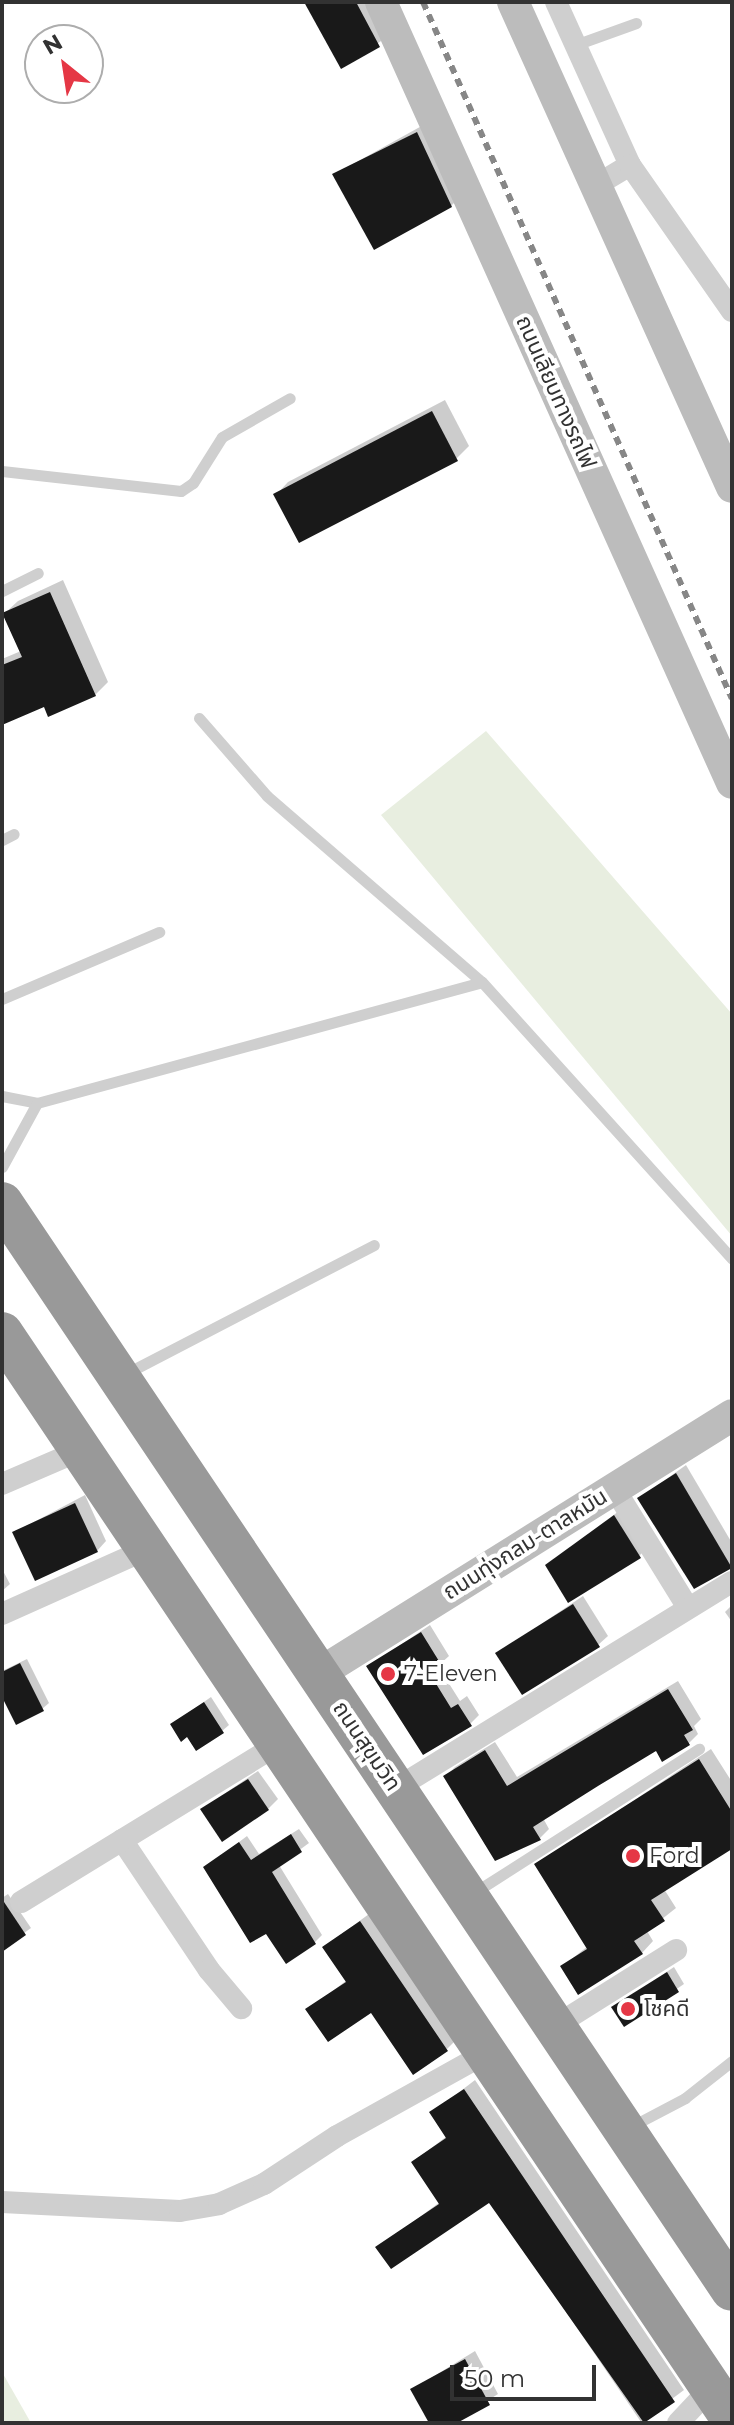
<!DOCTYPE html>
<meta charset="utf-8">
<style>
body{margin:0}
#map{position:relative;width:734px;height:2425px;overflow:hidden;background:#fff;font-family:Montserrat,"Noto Sans Thai",sans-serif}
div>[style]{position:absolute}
.green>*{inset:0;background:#e8eee0}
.shadow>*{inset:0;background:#0003}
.building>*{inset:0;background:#191919}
.lane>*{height:11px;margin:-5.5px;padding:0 5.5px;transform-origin:5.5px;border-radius:5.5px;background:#cfcfcf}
.street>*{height:22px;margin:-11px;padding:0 11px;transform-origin:11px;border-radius:11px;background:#cfcfcf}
.secondary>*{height:32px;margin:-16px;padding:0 16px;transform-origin:16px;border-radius:16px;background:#bcbcbc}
.highway>*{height:42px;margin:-21px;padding:0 21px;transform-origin:21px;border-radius:21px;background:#999}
.rail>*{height:6px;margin-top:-3px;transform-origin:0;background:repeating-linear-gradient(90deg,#878787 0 8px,transparent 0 14px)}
.dots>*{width:22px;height:22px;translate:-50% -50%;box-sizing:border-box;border:4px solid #fff;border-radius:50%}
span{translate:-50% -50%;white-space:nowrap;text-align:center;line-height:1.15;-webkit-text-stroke:8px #fff;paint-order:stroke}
.street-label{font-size:22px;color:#323232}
.poi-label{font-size:22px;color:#323232}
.left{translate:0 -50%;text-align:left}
.frame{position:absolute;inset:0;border:4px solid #323232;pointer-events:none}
.north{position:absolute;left:24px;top:24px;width:80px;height:80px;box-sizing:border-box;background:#fff;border:2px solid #adadad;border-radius:50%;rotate:330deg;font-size:22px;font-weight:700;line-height:32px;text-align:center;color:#323232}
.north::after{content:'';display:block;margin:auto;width:28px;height:36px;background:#e53745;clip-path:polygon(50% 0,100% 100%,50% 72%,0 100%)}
.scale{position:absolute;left:450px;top:2365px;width:146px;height:36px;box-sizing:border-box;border:4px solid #323232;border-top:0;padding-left:10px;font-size:24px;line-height:28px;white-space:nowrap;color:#323232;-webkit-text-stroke:6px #fff;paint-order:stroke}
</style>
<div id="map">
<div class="green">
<i style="clip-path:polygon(486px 731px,732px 1014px,732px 1236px,381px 815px)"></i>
<i style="clip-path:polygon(2px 2372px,31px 2423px,2px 2423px)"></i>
</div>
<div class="shadow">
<i style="clip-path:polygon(306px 2px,370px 2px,389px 36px,342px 66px)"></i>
<i style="clip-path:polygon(427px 123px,461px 196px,451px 206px,335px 174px)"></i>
<i style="clip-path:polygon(445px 400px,469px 446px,456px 459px,276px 495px,288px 482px)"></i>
<i style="clip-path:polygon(63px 580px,108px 682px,95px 695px,45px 705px,2px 723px,2px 659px,21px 651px,5px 613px,18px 601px)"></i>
<i style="clip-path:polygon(686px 1465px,732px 1543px,730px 1566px,640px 1498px)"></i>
<i style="clip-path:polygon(85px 1495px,106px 1541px,97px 1551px,15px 1532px)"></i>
<i style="clip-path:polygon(623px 1508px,647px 1548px,639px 1556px,547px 1565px)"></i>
<i style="clip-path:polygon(2px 1569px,10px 1584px,2px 1591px)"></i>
<i style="clip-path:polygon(583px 1596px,608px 1636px,598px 1645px,498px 1653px)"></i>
<i style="clip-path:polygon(732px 1605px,732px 1622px,725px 1612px)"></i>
<i style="clip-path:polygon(430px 1625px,449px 1656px,438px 1666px,460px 1701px,467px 1696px,479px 1715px,470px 1724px,369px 1666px)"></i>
<i style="clip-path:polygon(27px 1659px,49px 1703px,42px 1709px,2px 1693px,2px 1671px)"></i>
<i style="clip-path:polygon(678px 1681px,701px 1719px,694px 1726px,698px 1734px,689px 1743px,656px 1749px,543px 1818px,549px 1829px,540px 1838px,496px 1859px,445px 1777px,455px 1767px,495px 1742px,517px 1777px)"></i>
<i style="clip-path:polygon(211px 1697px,229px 1725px,222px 1731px,188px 1735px,172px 1724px)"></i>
<i style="clip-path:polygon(711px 1749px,732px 1782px,732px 1847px,664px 1889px,676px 1908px,647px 1931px,653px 1941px,642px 1953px,563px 1966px,588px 1946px,537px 1865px)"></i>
<i style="clip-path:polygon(258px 1771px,278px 1799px,268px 1809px,202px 1809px)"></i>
<i style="clip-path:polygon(299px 1829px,309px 1843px,279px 1865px,322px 1935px,315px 1942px,266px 1931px,206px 1867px,247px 1836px,259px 1854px)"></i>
<i style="clip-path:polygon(8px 1894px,31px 1928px,2px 1949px,2px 1898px)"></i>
<i style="clip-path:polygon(369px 1914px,455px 2041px,447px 2049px,372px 2010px,308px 2010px,347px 1980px,324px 1947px)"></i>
<i style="clip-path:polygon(674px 1967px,684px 1984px,624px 2025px,614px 2007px)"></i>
<i style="clip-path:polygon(475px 2080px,684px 2390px,641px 2422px,490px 2200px,378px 2248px,440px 2202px,413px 2162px,447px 2136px,432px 2113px)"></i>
<i style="clip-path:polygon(475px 2351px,498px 2394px,453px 2423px,431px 2423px,413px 2389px)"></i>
</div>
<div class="building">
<i style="clip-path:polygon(304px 2px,356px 2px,380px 47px,341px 69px)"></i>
<i style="clip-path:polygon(417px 132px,452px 207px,374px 250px,332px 174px)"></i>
<i style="clip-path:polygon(432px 411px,458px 461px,299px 543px,273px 494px)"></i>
<i style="clip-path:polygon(50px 592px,96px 696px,48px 717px,44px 707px,2px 725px,2px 665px,22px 657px,2px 613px)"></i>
<i style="clip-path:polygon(676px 1473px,732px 1568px,694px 1589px,637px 1498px)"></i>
<i style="clip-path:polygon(75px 1503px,98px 1552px,35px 1581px,12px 1532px)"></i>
<i style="clip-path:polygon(614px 1515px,641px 1558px,568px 1603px,545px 1565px)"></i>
<i style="clip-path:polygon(573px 1604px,600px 1647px,522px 1695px,495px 1653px)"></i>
<i style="clip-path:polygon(421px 1632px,442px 1666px,430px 1674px,451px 1708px,458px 1704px,472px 1726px,423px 1755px,366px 1666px)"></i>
<i style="clip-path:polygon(20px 1663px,44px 1711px,16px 1725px,2px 1697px,2px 1672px)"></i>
<i style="clip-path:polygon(668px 1689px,693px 1730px,684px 1735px,690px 1745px,662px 1762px,656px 1751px,598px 1786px,533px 1827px,541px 1840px,495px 1861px,443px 1776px,485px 1750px,507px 1786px)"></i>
<i style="clip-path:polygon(204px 1702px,224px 1733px,196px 1751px,187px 1737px,181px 1742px,170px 1724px)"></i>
<i style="clip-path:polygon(699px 1759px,732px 1812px,732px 1849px,651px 1900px,665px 1921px,634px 1941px,643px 1954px,578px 1995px,560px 1966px,587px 1949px,534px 1864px)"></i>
<i style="clip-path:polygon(248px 1779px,269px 1810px,222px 1842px,200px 1809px)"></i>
<i style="clip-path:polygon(291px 1834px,302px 1852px,272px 1872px,316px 1944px,286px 1964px,266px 1934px,250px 1943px,203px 1867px,239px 1842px,251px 1860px)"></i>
<i style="clip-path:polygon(2px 1899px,26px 1935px,2px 1952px)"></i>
<i style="clip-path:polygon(360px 1921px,448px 2051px,413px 2075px,371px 2013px,328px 2042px,305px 2009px,346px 1982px,322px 1947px)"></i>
<i style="clip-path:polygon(667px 1972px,679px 1992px,624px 2027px,611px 2007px)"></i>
<i style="clip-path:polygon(464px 2089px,675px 2402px,644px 2423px,489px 2203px,391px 2269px,375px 2247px,439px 2204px,411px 2162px,446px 2138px,429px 2112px)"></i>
<i style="clip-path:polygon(465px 2359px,490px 2405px,457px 2423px,429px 2423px,410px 2389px)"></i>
</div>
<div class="lane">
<i style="left:575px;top:45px;width:65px;rotate:-19.8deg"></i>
<i style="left:2px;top:471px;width:180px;rotate:6.4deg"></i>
<i style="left:181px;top:491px;width:14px;rotate:-34deg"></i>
<i style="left:193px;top:483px;width:54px;rotate:-57.8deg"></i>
<i style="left:222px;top:437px;width:78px;rotate:-29.8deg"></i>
<i style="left:2px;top:591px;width:40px;rotate:-26.6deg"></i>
<i style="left:199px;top:718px;width:103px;rotate:48.9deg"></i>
<i style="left:267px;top:796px;width:284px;rotate:40.9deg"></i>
<i style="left:482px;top:982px;width:373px;rotate:47.9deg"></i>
<i style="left:2px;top:840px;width:13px;rotate:-27deg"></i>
<i style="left:2px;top:999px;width:171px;rotate:-23.1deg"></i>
<i style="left:2px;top:1096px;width:36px;rotate:11deg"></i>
<i style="left:37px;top:1103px;width:461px;rotate:-15.2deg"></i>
<i style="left:2px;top:1167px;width:73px;rotate:-61.3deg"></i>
<i style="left:127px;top:1373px;width:278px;rotate:-27.4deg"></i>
<i style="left:475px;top:1892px;width:266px;rotate:-32.6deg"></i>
<i style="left:632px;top:2126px;width:60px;rotate:-27.8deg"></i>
<i style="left:685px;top:2098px;width:60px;rotate:-38.2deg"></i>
</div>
<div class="street">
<i style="left:556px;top:2px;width:179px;rotate:65.6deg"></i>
<i style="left:630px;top:165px;width:41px;rotate:149deg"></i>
<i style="left:630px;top:165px;width:178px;rotate:55.1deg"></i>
<i style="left:2px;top:1484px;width:86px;rotate:-23.3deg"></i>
<i style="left:614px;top:1488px;width:141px;rotate:58.3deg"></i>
<i style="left:2px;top:1614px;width:159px;rotate:-24.1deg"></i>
<i style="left:395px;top:1789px;width:395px;rotate:-31.6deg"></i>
<i style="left:122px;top:1840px;width:156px;rotate:56.2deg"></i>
<i style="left:209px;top:1970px;width:50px;rotate:49.9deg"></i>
<i style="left:21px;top:1902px;width:303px;rotate:-31.5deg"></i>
<i style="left:555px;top:2026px;width:143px;rotate:-32.1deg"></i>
<i style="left:2px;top:2202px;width:178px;rotate:2.9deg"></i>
<i style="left:180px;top:2211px;width:40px;rotate:-10deg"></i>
<i style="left:219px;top:2204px;width:49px;rotate:-24deg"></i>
<i style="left:264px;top:2184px;width:87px;rotate:-33.3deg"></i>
<i style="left:337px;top:2136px;width:171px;rotate:-29.1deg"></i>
<i style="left:678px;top:2423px;width:48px;rotate:-46.7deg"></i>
</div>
<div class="secondary">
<i style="left:381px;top:2px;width:856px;rotate:65.8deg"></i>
<i style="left:513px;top:2px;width:532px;rotate:65.7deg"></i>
<i style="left:318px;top:1674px;width:488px;rotate:-32deg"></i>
</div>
<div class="highway">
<i style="left:2px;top:1203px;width:1309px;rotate:56.12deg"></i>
<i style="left:2px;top:1333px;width:1309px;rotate:56.09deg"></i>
</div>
<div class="rail">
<i style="left:423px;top:2px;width:762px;rotate:66.09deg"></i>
</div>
<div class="dots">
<i style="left:388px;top:1674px;background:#e53745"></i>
<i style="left:633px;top:1856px;background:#e53745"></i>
<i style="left:628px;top:2009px;background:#e53745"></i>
</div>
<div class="street-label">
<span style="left:556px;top:392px;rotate:66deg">ถนนเลียบทางรถไฟ</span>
<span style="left:525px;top:1544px;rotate:-32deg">ถนนทุ่งกลม-ตาลหมัน</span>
<span style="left:367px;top:1746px;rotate:56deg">ถนนสุขุมวิท</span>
</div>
<div class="poi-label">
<span class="left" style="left:404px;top:1674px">7-Eleven</span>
<span class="left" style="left:649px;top:1856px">Ford</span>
<span class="left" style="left:644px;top:2009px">โชคดี</span>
</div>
<div class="frame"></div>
<div class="north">N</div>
<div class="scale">50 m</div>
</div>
